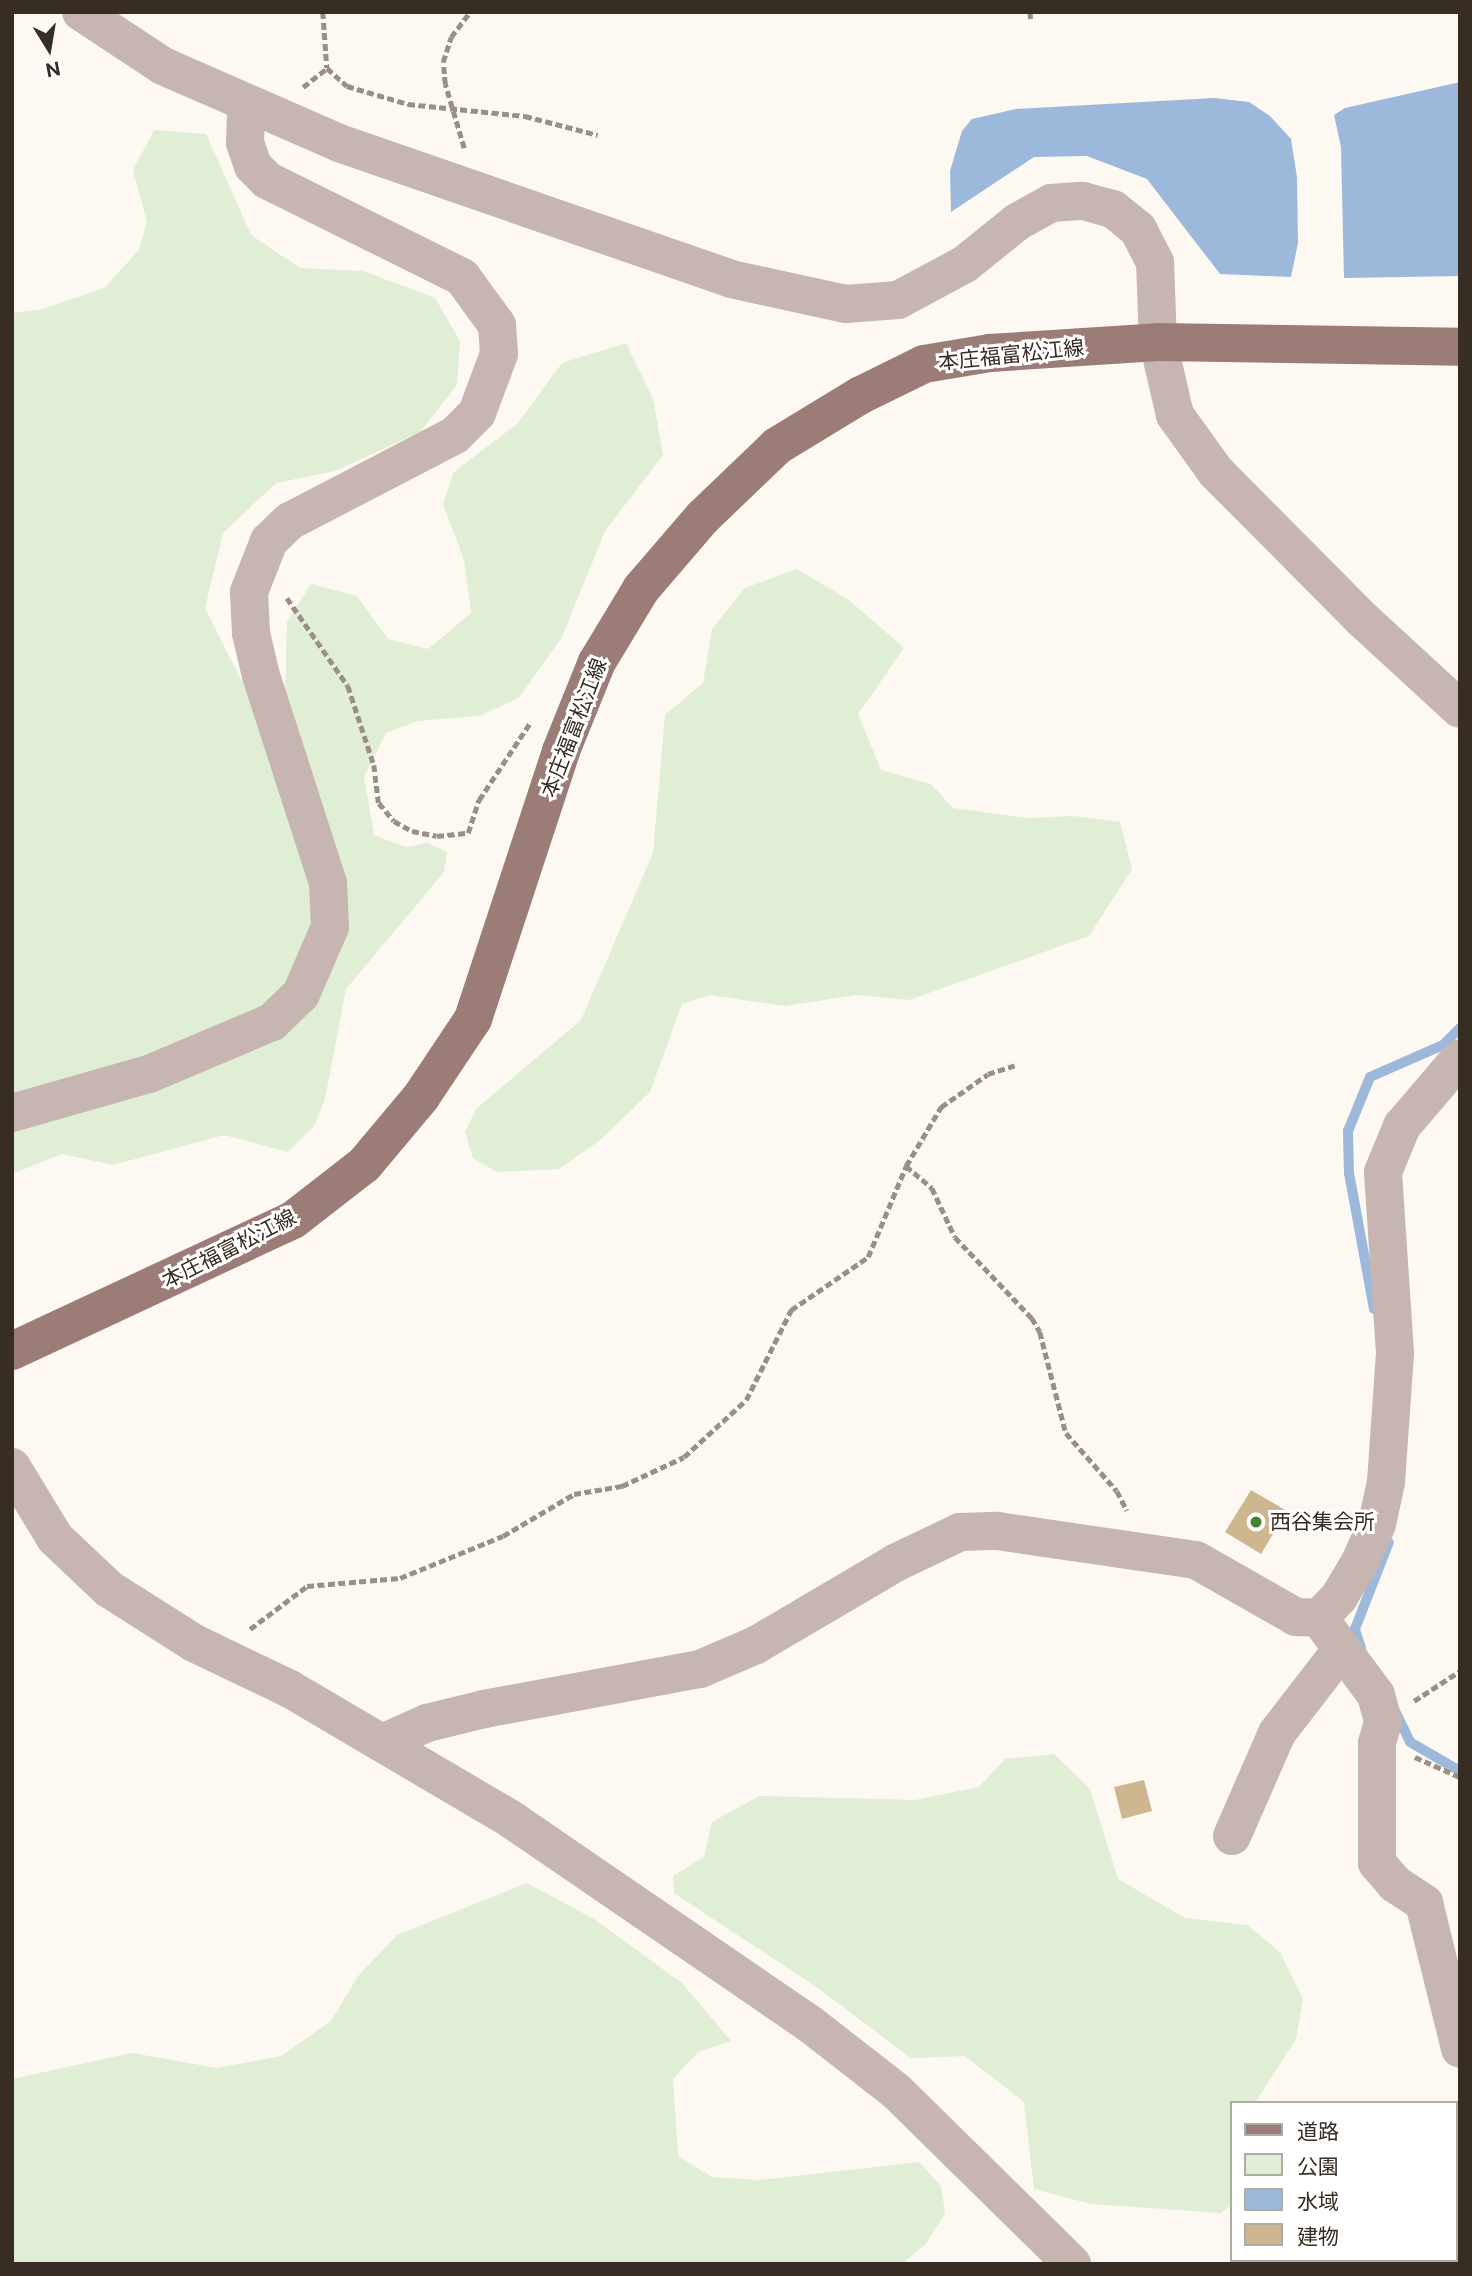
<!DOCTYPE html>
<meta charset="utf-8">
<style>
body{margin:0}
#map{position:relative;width:1472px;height:2276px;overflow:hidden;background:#fdf8f2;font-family:"Public Sans","Noto Sans JP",sans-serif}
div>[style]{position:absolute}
.green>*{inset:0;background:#dfeed5}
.water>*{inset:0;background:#9cb8da}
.stream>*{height:10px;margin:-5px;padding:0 5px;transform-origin:5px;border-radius:5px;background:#9cb8da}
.building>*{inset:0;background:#cdb690}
.path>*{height:4.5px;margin-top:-2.25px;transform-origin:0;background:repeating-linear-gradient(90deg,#989087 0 7px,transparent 0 10.5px)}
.minor>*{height:38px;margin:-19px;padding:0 19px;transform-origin:19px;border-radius:19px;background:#c7b5b2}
.major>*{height:38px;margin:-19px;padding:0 19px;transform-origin:19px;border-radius:19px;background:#9c7c77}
.dots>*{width:19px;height:19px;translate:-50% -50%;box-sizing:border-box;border:4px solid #fff;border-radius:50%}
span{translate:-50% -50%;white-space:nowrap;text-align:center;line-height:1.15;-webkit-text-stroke:6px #fff;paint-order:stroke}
.street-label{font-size:21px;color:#372d22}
.poi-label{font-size:21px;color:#372d22}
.left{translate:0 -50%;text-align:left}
.frame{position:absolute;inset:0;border:14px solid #372d22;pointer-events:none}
.legend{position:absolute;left:1230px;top:2101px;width:228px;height:161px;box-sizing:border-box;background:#fff;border:2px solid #afaba7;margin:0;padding:9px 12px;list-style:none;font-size:21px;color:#372d22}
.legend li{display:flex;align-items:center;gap:14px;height:35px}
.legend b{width:35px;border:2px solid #afaba7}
.north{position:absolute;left:14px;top:14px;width:70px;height:70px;-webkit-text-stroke:5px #fff;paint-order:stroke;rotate:169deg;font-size:19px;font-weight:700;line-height:28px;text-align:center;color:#372d22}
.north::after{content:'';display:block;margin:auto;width:24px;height:32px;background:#372d22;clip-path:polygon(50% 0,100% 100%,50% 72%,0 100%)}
</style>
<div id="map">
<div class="green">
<i style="clip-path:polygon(154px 130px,206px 134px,251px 235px,300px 268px,363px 271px,435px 298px,460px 341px,457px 385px,420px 432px,335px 471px,276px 483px,223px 533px,205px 608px,251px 699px,285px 696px,287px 622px,311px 584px,357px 596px,388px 639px,428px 649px,471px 613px,464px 560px,443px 504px,454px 472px,517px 424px,562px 363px,626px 343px,653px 399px,663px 455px,605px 531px,562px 637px,519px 698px,479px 716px,418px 721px,386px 733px,364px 777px,374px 835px,405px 847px,428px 843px,447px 852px,444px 872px,346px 989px,325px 1099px,314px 1126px,288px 1152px,224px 1135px,113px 1165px,62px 1154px,12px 1174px,12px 313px,43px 309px,104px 288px,139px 250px,147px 222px,133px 170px)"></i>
<i style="clip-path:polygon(797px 569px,849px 600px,904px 648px,858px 714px,881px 770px,931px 784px,953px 808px,1028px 818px,1073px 816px,1120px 822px,1132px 869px,1089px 936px,909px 1000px,856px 995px,785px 1006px,710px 995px,682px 1004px,650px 1092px,599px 1141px,559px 1169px,497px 1172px,473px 1158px,465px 1132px,476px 1109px,581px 1020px,653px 853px,665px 715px,703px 683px,712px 629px,745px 588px)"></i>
<i style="clip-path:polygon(1054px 1754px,1090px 1789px,1118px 1879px,1185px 1918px,1247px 1925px,1280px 1952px,1303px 1999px,1296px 2039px,1255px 2103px,1232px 2103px,1232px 2204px,1221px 2213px,1091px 2204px,1034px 2189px,1024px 2102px,965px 2056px,911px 2058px,818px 1988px,674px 1893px,673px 1876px,704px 1857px,712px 1822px,759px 1796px,915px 1800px,979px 1787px,1005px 1759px)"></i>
<i style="clip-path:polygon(527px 1883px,594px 1919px,682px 1983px,731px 2041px,698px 2052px,673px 2079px,678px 2156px,712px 2177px,759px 2180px,919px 2162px,941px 2186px,945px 2213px,926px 2244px,902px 2264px,12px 2264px,12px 2079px,132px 2053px,217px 2068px,281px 2056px,331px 2021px,358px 1976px,397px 1935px)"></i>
</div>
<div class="water">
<i style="clip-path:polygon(1460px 82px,1460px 276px,1344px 278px,1341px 147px,1334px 115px,1345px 108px)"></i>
<i style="clip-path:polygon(1214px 98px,1249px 102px,1270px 116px,1291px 139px,1297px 177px,1298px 243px,1291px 277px,1220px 274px,1147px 179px,1087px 156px,1034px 157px,951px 212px,950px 171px,962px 131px,972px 119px,1016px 109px)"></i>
</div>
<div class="stream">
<i style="left:1374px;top:1309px;width:138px;rotate:-100.4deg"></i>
<i style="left:1349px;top:1173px;width:42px;rotate:-91.4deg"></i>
<i style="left:1348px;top:1131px;width:58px;rotate:-67.8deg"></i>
<i style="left:1370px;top:1077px;width:80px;rotate:-23.7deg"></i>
<i style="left:1443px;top:1045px;width:24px;rotate:-45deg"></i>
<i style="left:1361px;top:1648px;width:20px;rotate:-108deg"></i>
<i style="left:1355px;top:1629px;width:93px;rotate:-68.7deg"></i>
<i style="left:1395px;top:1711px;width:34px;rotate:64deg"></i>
<i style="left:1410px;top:1742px;width:58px;rotate:30.1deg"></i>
</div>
<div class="building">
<i style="clip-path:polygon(1251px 1490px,1287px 1511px,1261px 1554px,1225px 1532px)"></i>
<i style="clip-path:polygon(1144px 1780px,1152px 1811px,1122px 1819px,1114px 1787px)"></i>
</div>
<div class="path">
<i style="left:323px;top:12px;width:56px;rotate:85.9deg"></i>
<i style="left:327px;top:68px;width:27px;rotate:42deg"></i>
<i style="left:347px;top:86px;width:64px;rotate:16.4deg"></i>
<i style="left:408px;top:104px;width:118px;rotate:5.9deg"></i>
<i style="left:525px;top:116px;width:75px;rotate:14.6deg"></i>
<i style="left:1030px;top:12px;width:7px;rotate:82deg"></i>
<i style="left:303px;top:87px;width:31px;rotate:-38deg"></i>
<i style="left:464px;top:148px;width:67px;rotate:-106.5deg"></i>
<i style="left:445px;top:84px;width:22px;rotate:-95deg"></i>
<i style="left:443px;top:62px;width:26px;rotate:-72deg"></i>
<i style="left:451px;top:37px;width:31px;rotate:-53deg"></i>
<i style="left:287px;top:598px;width:107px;rotate:55.3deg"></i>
<i style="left:348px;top:686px;width:83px;rotate:71.8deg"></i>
<i style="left:374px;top:765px;width:38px;rotate:83deg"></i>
<i style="left:379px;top:803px;width:23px;rotate:50deg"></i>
<i style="left:394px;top:821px;width:21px;rotate:29deg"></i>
<i style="left:412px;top:831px;width:25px;rotate:11deg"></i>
<i style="left:437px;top:836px;width:31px;rotate:-6deg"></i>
<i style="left:468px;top:833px;width:35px;rotate:-72deg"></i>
<i style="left:479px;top:800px;width:92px;rotate:-56.5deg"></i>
<i style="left:906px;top:1166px;width:69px;rotate:-59.3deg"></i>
<i style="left:941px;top:1107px;width:57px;rotate:-35.1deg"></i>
<i style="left:988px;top:1074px;width:28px;rotate:-18deg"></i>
<i style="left:250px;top:1629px;width:71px;rotate:-37deg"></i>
<i style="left:307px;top:1586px;width:93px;rotate:-4.9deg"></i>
<i style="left:400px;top:1578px;width:111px;rotate:-22.2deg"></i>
<i style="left:503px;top:1536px;width:82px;rotate:-30.6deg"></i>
<i style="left:574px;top:1494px;width:49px;rotate:-9.5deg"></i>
<i style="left:622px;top:1486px;width:68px;rotate:-25.1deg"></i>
<i style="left:684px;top:1457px;width:84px;rotate:-42.6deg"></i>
<i style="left:746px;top:1400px;width:101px;rotate:-63.4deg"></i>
<i style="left:791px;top:1310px;width:93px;rotate:-34.5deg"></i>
<i style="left:868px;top:1257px;width:99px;rotate:-67.3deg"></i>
<i style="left:906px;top:1166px;width:34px;rotate:40deg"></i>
<i style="left:932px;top:1188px;width:54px;rotate:64.9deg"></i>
<i style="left:955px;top:1237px;width:112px;rotate:46.5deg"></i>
<i style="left:1032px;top:1318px;width:16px;rotate:60deg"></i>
<i style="left:1040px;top:1332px;width:104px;rotate:75.6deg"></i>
<i style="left:1066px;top:1433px;width:77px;rotate:48.7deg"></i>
<i style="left:1117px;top:1491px;width:22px;rotate:63deg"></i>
<i style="left:1414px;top:1701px;width:55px;rotate:-33.1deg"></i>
<i style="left:1415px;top:1757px;width:49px;rotate:24deg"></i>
</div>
<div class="minor">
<i style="left:81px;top:12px;width:98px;rotate:33.4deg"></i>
<i style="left:163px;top:66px;width:192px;rotate:23.6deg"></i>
<i style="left:339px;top:143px;width:415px;rotate:19.1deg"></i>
<i style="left:731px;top:279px;width:118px;rotate:12.3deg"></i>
<i style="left:846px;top:304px;width:52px;rotate:-4.4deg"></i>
<i style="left:898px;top:300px;width:76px;rotate:-28.2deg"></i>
<i style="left:965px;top:264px;width:67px;rotate:-38.9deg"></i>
<i style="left:1017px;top:222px;width:39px;rotate:-29deg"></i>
<i style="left:1051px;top:203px;width:32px;rotate:-4deg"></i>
<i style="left:1083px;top:201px;width:31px;rotate:15deg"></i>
<i style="left:1113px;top:209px;width:32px;rotate:39deg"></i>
<i style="left:1138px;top:229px;width:37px;rotate:63deg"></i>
<i style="left:1155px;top:262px;width:80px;rotate:87.9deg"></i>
<i style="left:1158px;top:342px;width:75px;rotate:76.9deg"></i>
<i style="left:1175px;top:415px;width:70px;rotate:54.3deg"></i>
<i style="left:1216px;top:472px;width:207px;rotate:45.2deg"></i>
<i style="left:1362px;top:619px;width:133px;rotate:42.6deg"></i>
<i style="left:12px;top:1113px;width:142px;rotate:-15.9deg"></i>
<i style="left:149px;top:1074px;width:134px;rotate:-22.9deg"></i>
<i style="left:272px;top:1022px;width:40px;rotate:-44deg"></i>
<i style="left:301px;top:994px;width:73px;rotate:-66.6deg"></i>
<i style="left:330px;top:927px;width:44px;rotate:-92.6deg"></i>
<i style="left:328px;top:883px;width:218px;rotate:-107.9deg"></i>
<i style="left:261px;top:676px;width:44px;rotate:-103.1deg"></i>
<i style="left:251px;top:633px;width:41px;rotate:-92.8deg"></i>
<i style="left:249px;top:592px;width:55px;rotate:-68.6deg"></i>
<i style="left:269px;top:541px;width:29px;rotate:-44deg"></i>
<i style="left:290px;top:521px;width:186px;rotate:-27.5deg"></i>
<i style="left:455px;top:435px;width:31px;rotate:-45deg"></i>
<i style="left:477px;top:413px;width:63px;rotate:-69.6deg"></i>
<i style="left:499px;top:354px;width:29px;rotate:-94deg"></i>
<i style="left:497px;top:325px;width:59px;rotate:-126.1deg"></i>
<i style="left:462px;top:277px;width:218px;rotate:-153.6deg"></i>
<i style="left:267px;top:180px;width:20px;rotate:-135deg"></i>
<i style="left:253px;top:166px;width:24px;rotate:-109deg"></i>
<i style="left:245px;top:143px;width:37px;rotate:-88deg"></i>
<i style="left:12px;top:1467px;width:83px;rotate:58.8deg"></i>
<i style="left:55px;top:1538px;width:74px;rotate:43.4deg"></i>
<i style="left:109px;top:1589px;width:101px;rotate:32.4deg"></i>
<i style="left:194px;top:1643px;width:106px;rotate:25.6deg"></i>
<i style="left:290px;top:1689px;width:258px;rotate:30.5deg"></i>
<i style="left:512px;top:1820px;width:361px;rotate:34.4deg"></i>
<i style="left:810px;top:2024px;width:109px;rotate:37.9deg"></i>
<i style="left:896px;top:2091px;width:247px;rotate:44.5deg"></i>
<i style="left:1319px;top:1618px;width:96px;rotate:53.5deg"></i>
<i style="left:1376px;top:1695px;width:28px;rotate:75deg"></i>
<i style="left:1383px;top:1722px;width:22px;rotate:106deg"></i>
<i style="left:1377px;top:1743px;width:120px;rotate:90deg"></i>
<i style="left:1377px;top:1863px;width:28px;rotate:49deg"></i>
<i style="left:1395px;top:1884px;width:35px;rotate:33deg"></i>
<i style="left:1424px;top:1903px;width:150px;rotate:76.1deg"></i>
<i style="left:382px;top:1743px;width:49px;rotate:-24deg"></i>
<i style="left:427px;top:1723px;width:59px;rotate:-13.8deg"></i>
<i style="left:484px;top:1709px;width:220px;rotate:-10.5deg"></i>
<i style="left:700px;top:1669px;width:61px;rotate:-23.2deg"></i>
<i style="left:756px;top:1645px;width:161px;rotate:-30.5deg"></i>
<i style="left:895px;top:1563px;width:72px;rotate:-25.5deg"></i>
<i style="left:960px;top:1532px;width:37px;rotate:-2deg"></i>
<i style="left:997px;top:1531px;width:201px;rotate:8.3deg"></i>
<i style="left:1196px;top:1560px;width:115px;rotate:29.7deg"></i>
<i style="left:1296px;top:1617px;width:23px;rotate:2deg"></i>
<i style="left:1319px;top:1618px;width:29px;rotate:-46deg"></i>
<i style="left:1339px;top:1597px;width:39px;rotate:-59deg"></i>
<i style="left:1359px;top:1564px;width:44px;rotate:-65.8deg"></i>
<i style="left:1377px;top:1524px;width:43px;rotate:-77.9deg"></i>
<i style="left:1386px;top:1482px;width:129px;rotate:-86deg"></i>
<i style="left:1395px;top:1353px;width:181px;rotate:-93.8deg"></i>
<i style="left:1383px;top:1172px;width:50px;rotate:-67.6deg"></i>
<i style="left:1402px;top:1126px;width:89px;rotate:-49.5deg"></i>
<i style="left:1232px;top:1836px;width:112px;rotate:-66.4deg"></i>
<i style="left:1277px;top:1733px;width:106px;rotate:-52.3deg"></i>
</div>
<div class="major">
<i style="left:12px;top:1351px;width:310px;rotate:-25deg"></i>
<i style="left:293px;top:1220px;width:90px;rotate:-37.8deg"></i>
<i style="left:364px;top:1165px;width:89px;rotate:-50deg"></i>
<i style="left:421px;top:1097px;width:94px;rotate:-56.3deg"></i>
<i style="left:473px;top:1019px;width:282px;rotate:-71.8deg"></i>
<i style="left:561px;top:751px;width:96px;rotate:-68deg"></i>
<i style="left:597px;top:662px;width:85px;rotate:-58.9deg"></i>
<i style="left:641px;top:589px;width:95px;rotate:-49.3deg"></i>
<i style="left:703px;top:517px;width:103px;rotate:-43.8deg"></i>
<i style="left:777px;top:446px;width:98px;rotate:-31.3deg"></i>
<i style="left:861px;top:395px;width:70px;rotate:-26.2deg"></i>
<i style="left:924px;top:364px;width:67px;rotate:-9.5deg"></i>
<i style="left:990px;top:353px;width:168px;rotate:-3.7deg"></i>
<i style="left:1158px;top:342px;width:302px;rotate:0.9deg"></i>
</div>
<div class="dots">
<i style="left:1256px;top:1522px;background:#42862b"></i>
</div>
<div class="street-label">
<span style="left:1011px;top:355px;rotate:-6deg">本庄福富松江線</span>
<span style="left:574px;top:728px;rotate:-69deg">本庄福富松江線</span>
<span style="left:229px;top:1249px;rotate:-27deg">本庄福富松江線</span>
</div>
<div class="poi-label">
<span class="left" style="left:1270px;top:1522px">西谷集会所</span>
</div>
<div class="frame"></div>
<ul class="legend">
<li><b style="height:9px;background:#9c7c77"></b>道路</li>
<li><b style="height:19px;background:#dfeed5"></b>公園</li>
<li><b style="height:19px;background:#9cb8da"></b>水域</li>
<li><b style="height:19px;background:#cdb690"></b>建物</li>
</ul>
<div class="north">N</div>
</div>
